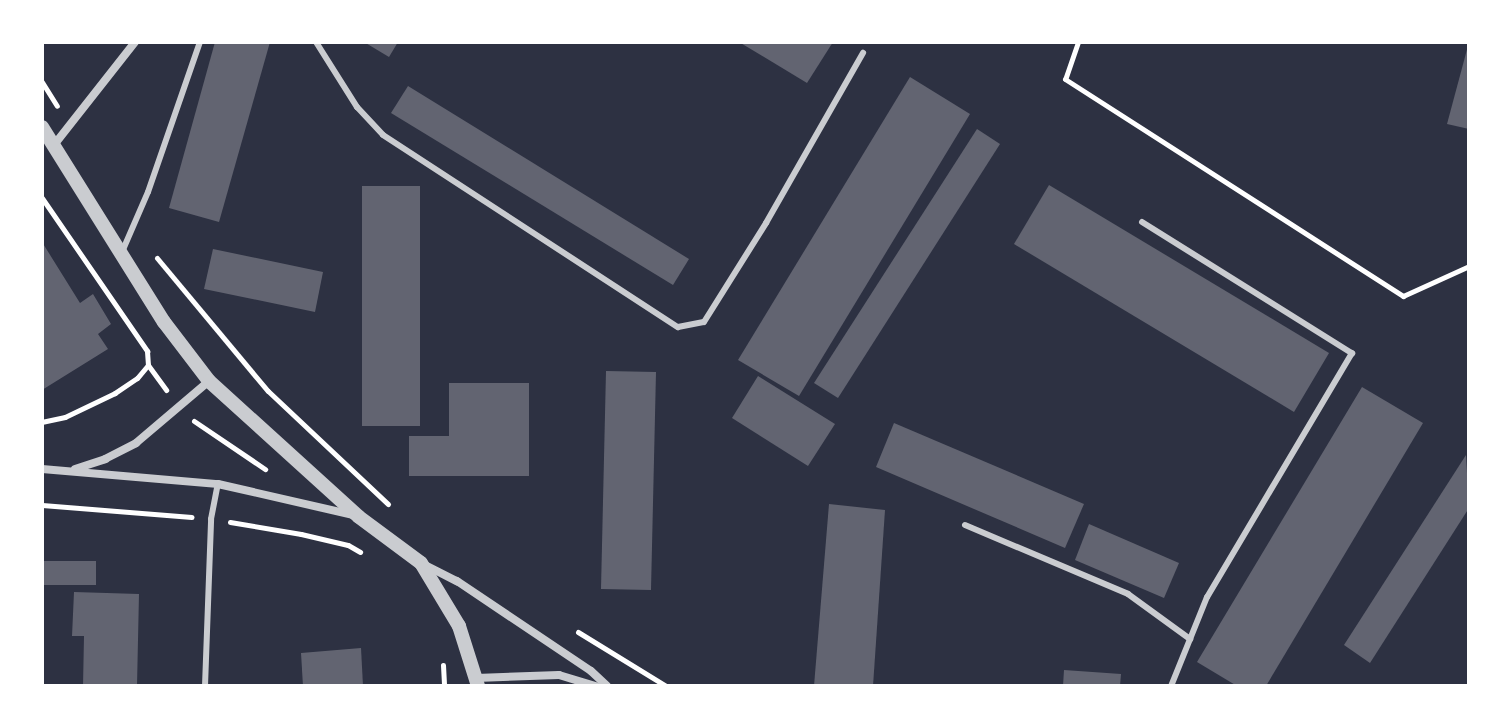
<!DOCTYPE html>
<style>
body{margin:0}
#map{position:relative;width:1511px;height:728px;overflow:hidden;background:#2d3142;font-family:Figtree,sans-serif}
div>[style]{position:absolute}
.building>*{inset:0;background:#626471}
.path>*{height:5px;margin:-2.5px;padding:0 2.5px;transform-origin:2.5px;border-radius:2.5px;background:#fff}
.service>*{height:6px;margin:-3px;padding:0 3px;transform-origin:3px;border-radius:3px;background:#caccd0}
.minor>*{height:8px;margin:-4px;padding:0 4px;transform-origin:4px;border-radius:4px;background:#caccd0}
.tertiary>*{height:14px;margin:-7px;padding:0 7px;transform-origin:7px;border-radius:7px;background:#caccd0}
span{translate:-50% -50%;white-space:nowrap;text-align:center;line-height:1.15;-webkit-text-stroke:8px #fff;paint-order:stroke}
.frame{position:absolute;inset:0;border:44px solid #fff;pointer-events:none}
</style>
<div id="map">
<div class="building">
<i style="clip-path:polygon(215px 42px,270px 42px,219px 222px,169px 208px)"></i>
<i style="clip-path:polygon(364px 42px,398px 42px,389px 57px)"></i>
<i style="clip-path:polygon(739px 42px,833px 42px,807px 83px)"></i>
<i style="clip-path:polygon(1469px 42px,1469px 129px,1447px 124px)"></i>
<i style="clip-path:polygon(910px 77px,970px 114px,799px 396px,738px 360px)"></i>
<i style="clip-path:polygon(408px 86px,689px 259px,673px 285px,391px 113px)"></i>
<i style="clip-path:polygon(977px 129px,1000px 144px,838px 398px,814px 383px)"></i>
<i style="clip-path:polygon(1049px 185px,1329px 353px,1294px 412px,1014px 244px)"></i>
<i style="clip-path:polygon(362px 186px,420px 186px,420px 426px,362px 426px)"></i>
<i style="clip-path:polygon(42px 242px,80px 303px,93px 294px,111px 324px,98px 334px,108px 349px,42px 390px)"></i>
<i style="clip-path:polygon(213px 249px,323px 272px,315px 312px,204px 289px)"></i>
<i style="clip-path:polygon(606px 371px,656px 372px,651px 590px,601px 589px)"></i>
<i style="clip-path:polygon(758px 376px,835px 424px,808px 466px,732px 418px)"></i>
<i style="clip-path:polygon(449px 383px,529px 383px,529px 476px,409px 476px,409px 436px,449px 436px)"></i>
<i style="clip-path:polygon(1362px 387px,1423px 423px,1266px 686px,1237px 686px,1197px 662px)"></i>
<i style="clip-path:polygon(894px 423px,1084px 504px,1065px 548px,876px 467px)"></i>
<i style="clip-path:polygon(1466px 455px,1469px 508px,1370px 663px,1344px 645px)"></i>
<i style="clip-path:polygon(829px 504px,885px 510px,873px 686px,814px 686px)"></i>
<i style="clip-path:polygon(1089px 524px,1179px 563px,1164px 598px,1075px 560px)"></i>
<i style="clip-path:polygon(42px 561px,96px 561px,96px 585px,42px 585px)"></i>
<i style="clip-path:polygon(74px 592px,139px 594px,137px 686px,83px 686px,84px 636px,72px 636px)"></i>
<i style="clip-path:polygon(361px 648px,363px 686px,303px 686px,301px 653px)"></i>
<i style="clip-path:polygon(1064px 670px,1121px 674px,1120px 686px,1063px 686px)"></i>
</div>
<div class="path">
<i style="left:1078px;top:42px;width:39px;rotate:109deg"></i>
<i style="left:1065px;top:79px;width:402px;rotate:32.7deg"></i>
<i style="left:1403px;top:296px;width:72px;rotate:-24.4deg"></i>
<i style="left:42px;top:82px;width:28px;rotate:58deg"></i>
<i style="left:42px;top:198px;width:186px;rotate:55.5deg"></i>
<i style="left:147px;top:351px;width:14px;rotate:86deg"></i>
<i style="left:148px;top:365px;width:17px;rotate:130deg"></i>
<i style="left:137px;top:378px;width:27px;rotate:146deg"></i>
<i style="left:115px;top:393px;width:55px;rotate:154.4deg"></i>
<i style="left:65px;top:417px;width:24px;rotate:168deg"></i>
<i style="left:157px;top:258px;width:173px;rotate:50.2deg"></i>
<i style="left:268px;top:391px;width:165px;rotate:43.3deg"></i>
<i style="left:148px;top:365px;width:31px;rotate:54deg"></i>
<i style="left:194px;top:421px;width:86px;rotate:34.1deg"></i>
<i style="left:42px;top:505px;width:150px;rotate:4.6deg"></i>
<i style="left:230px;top:522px;width:72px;rotate:9.6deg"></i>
<i style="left:301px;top:534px;width:48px;rotate:13.2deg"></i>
<i style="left:348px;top:545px;width:14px;rotate:30deg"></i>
<i style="left:578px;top:632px;width:103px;rotate:31.5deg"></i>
<i style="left:443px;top:665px;width:21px;rotate:87deg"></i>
</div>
<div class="service">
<i style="left:316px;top:42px;width:77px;rotate:57.8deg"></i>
<i style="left:357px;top:107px;width:38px;rotate:47deg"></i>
<i style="left:383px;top:135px;width:352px;rotate:33.1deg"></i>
<i style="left:678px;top:327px;width:26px;rotate:-11deg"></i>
<i style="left:704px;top:322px;width:117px;rotate:-57.9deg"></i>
<i style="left:766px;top:223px;width:196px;rotate:-60.3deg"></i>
<i style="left:1142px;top:222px;width:248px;rotate:32deg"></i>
<i style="left:1352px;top:353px;width:284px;rotate:120.7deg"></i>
<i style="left:1207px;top:597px;width:96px;rotate:112deg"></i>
<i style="left:122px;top:252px;width:65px;rotate:-66.6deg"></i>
<i style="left:148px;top:192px;width:159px;rotate:-70.9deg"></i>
<i style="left:965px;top:525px;width:177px;rotate:22.9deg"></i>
<i style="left:1128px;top:594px;width:77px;rotate:36deg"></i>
<i style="left:205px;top:686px;width:167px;rotate:-87.9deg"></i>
<i style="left:211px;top:519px;width:36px;rotate:-79deg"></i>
</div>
<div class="minor">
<i style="left:54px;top:145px;width:131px;rotate:-51.8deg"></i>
<i style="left:42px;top:469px;width:177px;rotate:4.9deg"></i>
<i style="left:218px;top:484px;width:139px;rotate:12.9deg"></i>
<i style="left:75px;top:469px;width:32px;rotate:-18deg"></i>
<i style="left:105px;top:459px;width:35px;rotate:-27deg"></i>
<i style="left:136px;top:443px;width:96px;rotate:-40.3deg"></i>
<i style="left:425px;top:565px;width:36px;rotate:27deg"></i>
<i style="left:457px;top:581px;width:161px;rotate:33.9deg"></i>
<i style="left:591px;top:671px;width:22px;rotate:43deg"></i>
<i style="left:476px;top:678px;width:83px;rotate:-2.1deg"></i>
<i style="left:559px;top:675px;width:39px;rotate:17deg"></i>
</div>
<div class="tertiary">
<i style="left:42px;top:127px;width:230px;rotate:58deg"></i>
<i style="left:164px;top:322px;width:74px;rotate:52.7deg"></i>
<i style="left:209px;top:381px;width:202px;rotate:42.2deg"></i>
<i style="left:359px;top:517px;width:77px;rotate:36.6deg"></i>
<i style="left:421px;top:563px;width:74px;rotate:58.9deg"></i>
<i style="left:459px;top:626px;width:63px;rotate:72.4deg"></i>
</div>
<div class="frame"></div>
</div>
